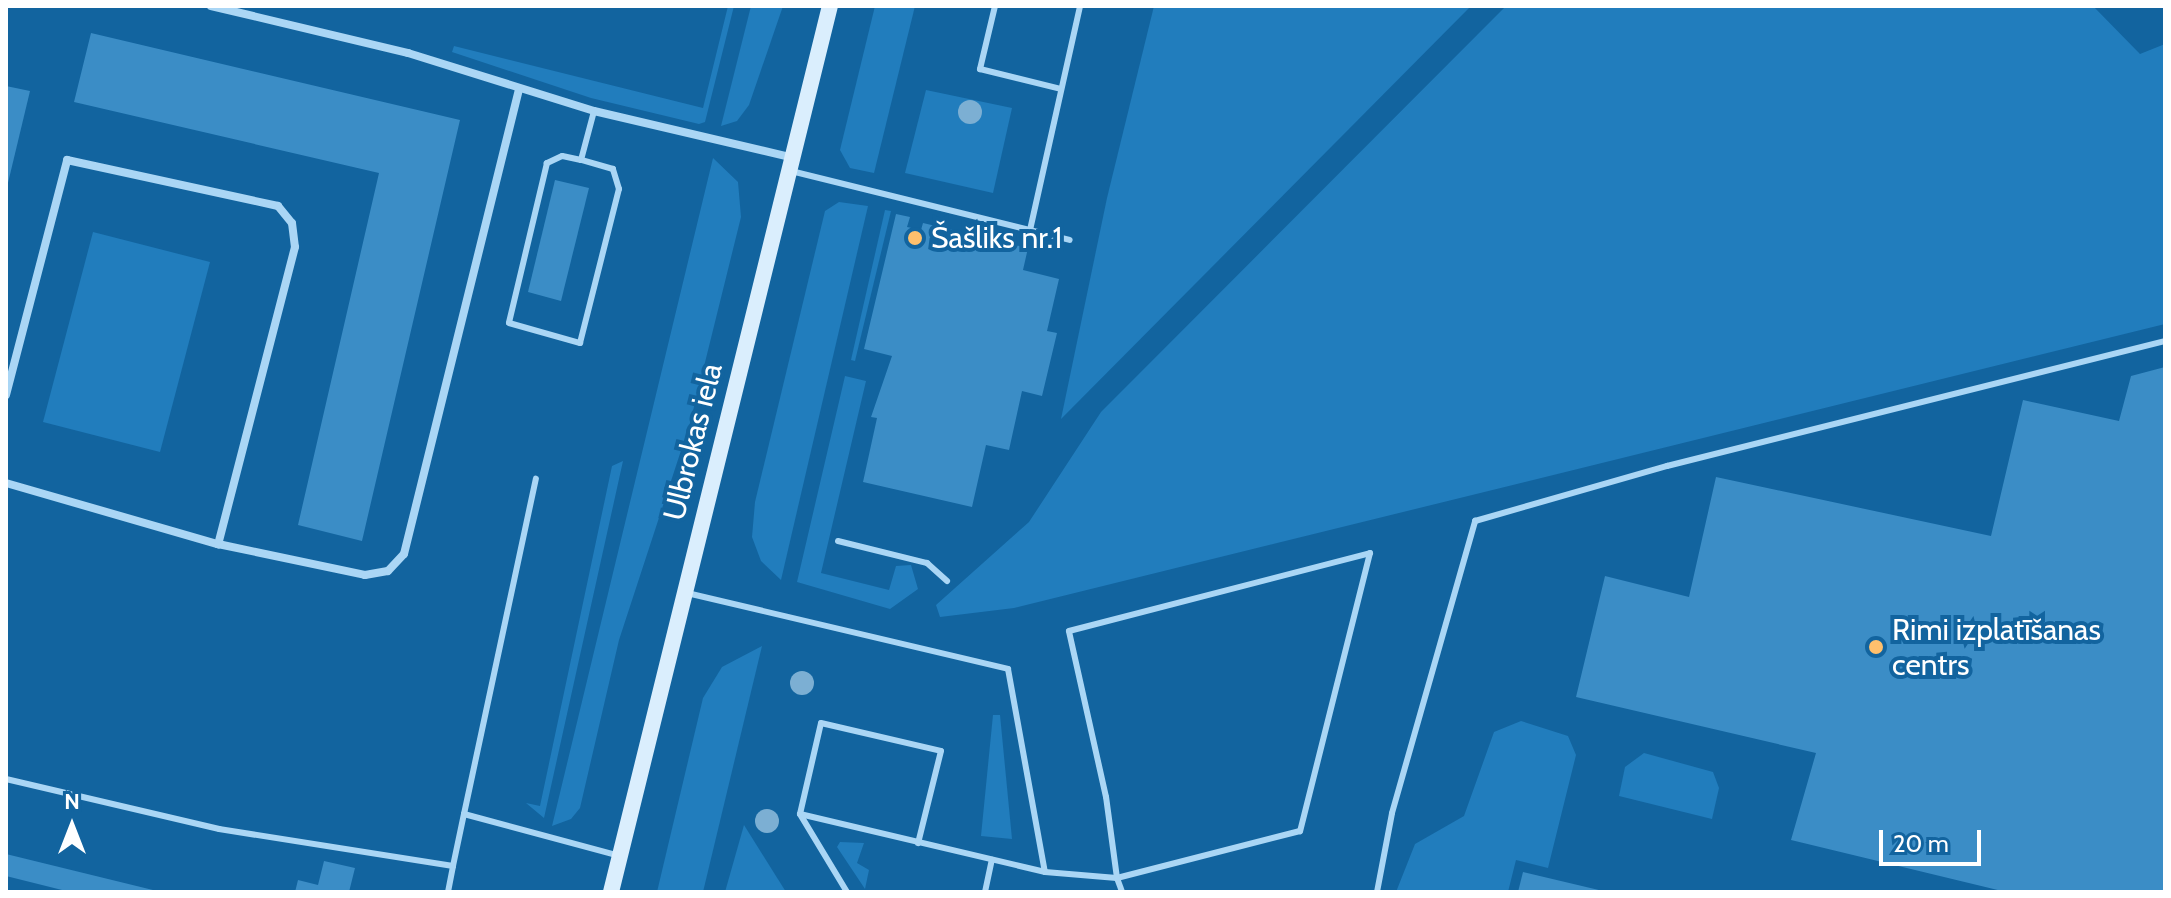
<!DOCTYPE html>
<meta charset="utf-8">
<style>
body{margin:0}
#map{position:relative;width:2171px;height:898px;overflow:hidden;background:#12649f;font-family:Cabin,sans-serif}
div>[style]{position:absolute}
.green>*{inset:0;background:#217dbd}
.building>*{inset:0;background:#3b8dc6}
.lane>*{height:6px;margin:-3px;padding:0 3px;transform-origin:3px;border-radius:3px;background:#aad6f5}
.street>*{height:8px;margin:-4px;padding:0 4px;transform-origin:4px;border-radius:4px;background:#aad6f5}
.secondary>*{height:16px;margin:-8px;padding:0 8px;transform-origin:8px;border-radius:8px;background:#daeefd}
.trees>*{width:24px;height:24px;margin:-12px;border-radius:50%;background:#7cafd3}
.dots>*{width:22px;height:22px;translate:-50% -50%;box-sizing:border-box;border:4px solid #12649f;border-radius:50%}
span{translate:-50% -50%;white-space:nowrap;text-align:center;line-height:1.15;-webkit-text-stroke:8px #12649f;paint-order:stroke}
.poi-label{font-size:30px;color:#fff}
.left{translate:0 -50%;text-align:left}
.street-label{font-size:30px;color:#fff}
.frame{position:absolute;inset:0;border:8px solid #fff;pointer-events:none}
.north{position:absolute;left:32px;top:786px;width:80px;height:80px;-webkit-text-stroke:6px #12649f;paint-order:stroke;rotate:0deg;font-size:22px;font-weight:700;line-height:32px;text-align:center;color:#fff}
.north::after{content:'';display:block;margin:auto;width:28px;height:36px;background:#fff;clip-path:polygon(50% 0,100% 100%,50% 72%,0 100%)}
.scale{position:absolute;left:1879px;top:830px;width:102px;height:36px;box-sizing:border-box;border:4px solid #fff;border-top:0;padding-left:10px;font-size:24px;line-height:28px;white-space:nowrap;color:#fff;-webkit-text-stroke:6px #12649f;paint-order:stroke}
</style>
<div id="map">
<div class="green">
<i style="clip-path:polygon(728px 6px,734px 6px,705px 122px,699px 124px,591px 98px,452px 52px,454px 46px,703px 108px)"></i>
<i style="clip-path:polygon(751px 6px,783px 6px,749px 105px,737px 121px,721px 126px)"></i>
<i style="clip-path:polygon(875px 6px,915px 6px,874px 173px,850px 168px,840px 150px)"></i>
<i style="clip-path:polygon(1154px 6px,1471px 6px,1061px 419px,1107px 198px)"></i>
<i style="clip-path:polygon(1506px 6px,2093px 6px,2140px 54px,2165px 44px,2165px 324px,1014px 608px,940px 617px,936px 605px,1029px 522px,1101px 412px)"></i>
<i style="clip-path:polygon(926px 90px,1012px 108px,993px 193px,905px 173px)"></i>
<i style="clip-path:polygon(713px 158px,738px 182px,741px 217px,690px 423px,619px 640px,580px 808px,571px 819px,552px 826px)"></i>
<i style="clip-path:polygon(839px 202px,868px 206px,781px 580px,761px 561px,752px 537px,755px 502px,825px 211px)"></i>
<i style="clip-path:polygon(885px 210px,891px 211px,855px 361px,851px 360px)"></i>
<i style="clip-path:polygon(93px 232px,210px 262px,160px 452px,43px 422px)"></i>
<i style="clip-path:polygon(845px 376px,866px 381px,821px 573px,889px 590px,896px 566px,911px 565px,918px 589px,890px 609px,797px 582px)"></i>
<i style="clip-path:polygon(623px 461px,544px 818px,526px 803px,540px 806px,612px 466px)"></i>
<i style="clip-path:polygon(762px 646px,703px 892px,657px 892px,703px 698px,722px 667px)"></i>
<i style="clip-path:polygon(993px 715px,1000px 715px,1012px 839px,981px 836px)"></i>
<i style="clip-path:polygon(1521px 721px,1568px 736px,1576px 755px,1548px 868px,1516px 860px,1508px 892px,1396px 892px,1415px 844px,1464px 816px,1494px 732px)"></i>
<i style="clip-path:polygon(1644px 753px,1713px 772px,1719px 788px,1712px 819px,1619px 796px,1625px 767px)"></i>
<i style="clip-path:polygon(744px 825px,786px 892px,725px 892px)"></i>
<i style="clip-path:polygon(840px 842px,864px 843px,857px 863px,869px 870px,865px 889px,837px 847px)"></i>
</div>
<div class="building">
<i style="clip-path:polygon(91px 33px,460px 120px,362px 541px,298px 525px,379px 173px,74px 102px)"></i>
<i style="clip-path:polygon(6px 86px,30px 91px,7px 187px,6px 187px)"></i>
<i style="clip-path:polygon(555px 180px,589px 188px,561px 301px,528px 292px)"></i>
<i style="clip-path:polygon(896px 214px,910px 217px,907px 227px,921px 230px,923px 223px,1028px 248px,1023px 270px,1059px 279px,1047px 331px,1057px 333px,1042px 396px,1022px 391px,1009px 450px,986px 445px,972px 507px,863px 482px,877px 418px,871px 417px,892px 356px,864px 349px)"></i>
<i style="clip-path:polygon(2165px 367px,2165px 892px,2006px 892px,1791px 840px,1816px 753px,1576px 697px,1605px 576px,1689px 597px,1716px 477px,1991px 536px,2023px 400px,2119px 421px,2131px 376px)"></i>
<i style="clip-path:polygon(6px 854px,157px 891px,157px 892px,70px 892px,6px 876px)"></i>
<i style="clip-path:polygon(324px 861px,355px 868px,349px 892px,295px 892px,298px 880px,318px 885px)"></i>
<i style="clip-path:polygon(1523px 872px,1603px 891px,1603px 892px,1518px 892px)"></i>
</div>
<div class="lane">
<i style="left:995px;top:6px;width:65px;rotate:103.4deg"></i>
<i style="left:980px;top:69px;width:83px;rotate:13.9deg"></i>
<i style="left:581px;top:160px;width:19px;rotate:-168deg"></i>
<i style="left:562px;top:156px;width:17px;rotate:155deg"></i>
<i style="left:547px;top:163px;width:164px;rotate:103.4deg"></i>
<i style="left:509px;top:323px;width:74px;rotate:15.7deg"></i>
<i style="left:580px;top:343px;width:159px;rotate:-75.8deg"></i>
<i style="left:619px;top:189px;width:21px;rotate:-107deg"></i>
<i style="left:613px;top:169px;width:33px;rotate:-164deg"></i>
<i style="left:581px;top:160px;width:51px;rotate:-75.1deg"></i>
<i style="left:791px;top:171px;width:287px;rotate:13.9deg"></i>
<i style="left:1030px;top:230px;width:230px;rotate:-77.4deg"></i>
<i style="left:838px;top:541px;width:92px;rotate:13.9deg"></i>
<i style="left:927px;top:563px;width:27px;rotate:42deg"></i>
<i style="left:1370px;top:553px;width:287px;rotate:104.1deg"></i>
<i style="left:1300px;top:831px;width:189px;rotate:165.6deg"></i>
<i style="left:1117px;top:878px;width:82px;rotate:-97.7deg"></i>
<i style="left:1106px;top:797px;width:170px;rotate:-102.6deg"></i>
<i style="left:1069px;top:631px;width:311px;rotate:-14.5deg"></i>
<i style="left:687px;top:593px;width:330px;rotate:13.3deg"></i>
<i style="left:1008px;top:669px;width:206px;rotate:79.7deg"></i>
<i style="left:1045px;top:872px;width:72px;rotate:4.8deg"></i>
<i style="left:1117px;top:878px;width:15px;rotate:70deg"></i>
<i style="left:6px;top:779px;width:219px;rotate:13.2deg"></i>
<i style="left:219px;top:829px;width:237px;rotate:9deg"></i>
<i style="left:453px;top:866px;width:53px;rotate:-78.1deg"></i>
<i style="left:464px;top:814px;width:162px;rotate:15.1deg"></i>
<i style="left:464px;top:814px;width:343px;rotate:-77.9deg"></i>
<i style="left:800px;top:814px;width:252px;rotate:13.3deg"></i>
<i style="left:448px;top:892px;width:26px;rotate:-79deg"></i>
<i style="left:847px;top:892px;width:91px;rotate:-121.1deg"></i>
<i style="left:800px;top:814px;width:93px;rotate:-77deg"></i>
<i style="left:821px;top:723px;width:123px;rotate:13.1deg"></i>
<i style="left:941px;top:751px;width:95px;rotate:104deg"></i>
<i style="left:985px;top:892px;width:33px;rotate:-78deg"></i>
<i style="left:1377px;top:892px;width:80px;rotate:-79.2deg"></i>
<i style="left:1392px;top:813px;width:304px;rotate:-74.1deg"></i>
<i style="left:1475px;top:521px;width:200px;rotate:-16deg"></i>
<i style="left:1667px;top:466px;width:513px;rotate:-14.09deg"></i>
</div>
<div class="street">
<i style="left:211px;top:6px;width:203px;rotate:13.4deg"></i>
<i style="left:408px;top:53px;width:195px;rotate:17.3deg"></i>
<i style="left:594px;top:111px;width:205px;rotate:13.2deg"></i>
<i style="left:6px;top:395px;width:243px;rotate:-75.4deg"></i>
<i style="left:67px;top:160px;width:216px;rotate:12.3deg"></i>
<i style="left:278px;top:206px;width:22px;rotate:51deg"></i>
<i style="left:292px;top:223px;width:24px;rotate:83deg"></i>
<i style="left:295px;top:247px;width:307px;rotate:104.5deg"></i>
<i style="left:6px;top:483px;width:221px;rotate:16.1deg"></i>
<i style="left:218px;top:544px;width:150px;rotate:11.9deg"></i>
<i style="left:365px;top:575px;width:23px;rotate:-10deg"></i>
<i style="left:388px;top:571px;width:23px;rotate:-47deg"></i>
<i style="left:404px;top:554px;width:478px;rotate:-76.1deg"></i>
</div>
<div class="secondary">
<i style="left:611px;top:892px;width:913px;rotate:-76.12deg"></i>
</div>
<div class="trees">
<i style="left:970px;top:112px"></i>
<i style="left:802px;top:683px"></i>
<i style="left:767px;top:821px"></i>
</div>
<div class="dots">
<i style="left:915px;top:238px;background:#ffc06d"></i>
<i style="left:1876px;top:647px;background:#ffc06d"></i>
</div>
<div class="poi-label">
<span class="left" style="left:931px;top:238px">Šašliks nr.1</span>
<span class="left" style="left:1892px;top:647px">Rimi izplatīšanas<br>centrs</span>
</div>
<div class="street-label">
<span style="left:693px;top:442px;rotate:-76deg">Ulbrokas iela</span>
</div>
<div class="frame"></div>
<div class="north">N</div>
<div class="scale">20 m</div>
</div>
